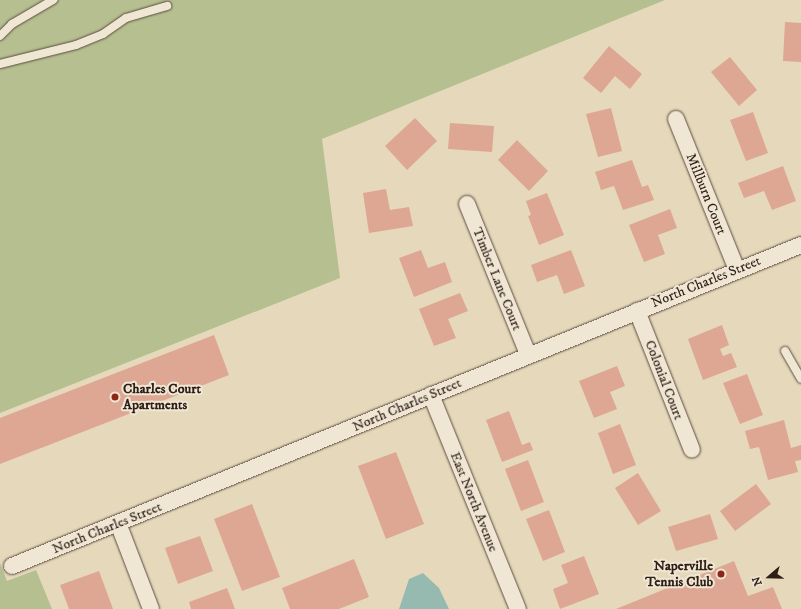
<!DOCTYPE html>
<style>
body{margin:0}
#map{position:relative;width:801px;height:609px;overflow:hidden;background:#e6d8bb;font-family:"IM FELL DW Pica",serif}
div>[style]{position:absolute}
.green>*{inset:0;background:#b5bf90}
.water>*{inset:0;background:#96baaf}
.building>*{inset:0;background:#dda794}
.roads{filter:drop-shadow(0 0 1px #5c4c40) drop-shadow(0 0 1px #5c4c40)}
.lane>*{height:8px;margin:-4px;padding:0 4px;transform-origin:4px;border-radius:4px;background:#efe6d3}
.street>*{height:16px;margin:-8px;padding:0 8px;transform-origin:8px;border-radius:8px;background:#efe6d3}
.dots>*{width:11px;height:11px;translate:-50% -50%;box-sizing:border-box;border:2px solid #efe6d3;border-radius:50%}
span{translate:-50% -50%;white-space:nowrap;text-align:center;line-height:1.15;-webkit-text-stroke:4px #efe6d3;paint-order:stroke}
.street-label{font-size:14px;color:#2e1e17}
.poi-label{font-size:14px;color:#2e1e17;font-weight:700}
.left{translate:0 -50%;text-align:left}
.right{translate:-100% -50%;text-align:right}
.north{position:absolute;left:749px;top:557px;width:40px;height:40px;-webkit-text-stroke:3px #efe6d3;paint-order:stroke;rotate:250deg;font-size:11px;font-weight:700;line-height:16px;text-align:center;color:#2e1e17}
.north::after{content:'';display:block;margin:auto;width:14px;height:18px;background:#2e1e17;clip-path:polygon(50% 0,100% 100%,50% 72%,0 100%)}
</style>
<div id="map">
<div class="green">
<i style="clip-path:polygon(0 0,665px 0,322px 139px,340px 278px,0 413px)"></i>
<i style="clip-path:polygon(0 563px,7px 581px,36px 570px,52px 609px,0 609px)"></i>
</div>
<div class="water">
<i style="clip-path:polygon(423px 573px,439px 588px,449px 609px,399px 609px,409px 579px)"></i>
</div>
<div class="building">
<i style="clip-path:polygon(785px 22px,801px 23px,801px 62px,783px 61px)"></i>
<i style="clip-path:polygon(609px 46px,642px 74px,630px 89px,615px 76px,601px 93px,583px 78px)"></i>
<i style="clip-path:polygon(730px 57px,757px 90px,739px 106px,711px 72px)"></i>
<i style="clip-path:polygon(611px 108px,622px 151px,598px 157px,586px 114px)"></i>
<i style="clip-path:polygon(753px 112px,768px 153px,746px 161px,730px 120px)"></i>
<i style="clip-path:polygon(415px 118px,437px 141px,407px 170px,385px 146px)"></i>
<i style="clip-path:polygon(450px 123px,494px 126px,492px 152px,448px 149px)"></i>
<i style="clip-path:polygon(517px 140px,548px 171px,529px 191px,498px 160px)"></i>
<i style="clip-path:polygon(632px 160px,642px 187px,648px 185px,654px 200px,623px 210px,614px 186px,601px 190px,595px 172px)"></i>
<i style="clip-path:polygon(783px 166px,796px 201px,772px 210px,764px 191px,744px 198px,738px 183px)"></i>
<i style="clip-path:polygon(386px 189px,390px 210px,409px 207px,413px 226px,369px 233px,363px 193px)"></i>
<i style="clip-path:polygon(547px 193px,564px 235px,539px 245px,528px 216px,531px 215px,526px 201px)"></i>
<i style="clip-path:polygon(670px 209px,677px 228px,658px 235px,665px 254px,644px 262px,629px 225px)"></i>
<i style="clip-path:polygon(421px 250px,428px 268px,445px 262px,452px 282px,414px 297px,399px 258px)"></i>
<i style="clip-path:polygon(571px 250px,585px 286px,564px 294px,557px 275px,537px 282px,531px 265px)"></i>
<i style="clip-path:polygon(460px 293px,468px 311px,448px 319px,456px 338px,434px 346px,419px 309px)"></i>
<i style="clip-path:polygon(722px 325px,729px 345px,720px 349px,723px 356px,731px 353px,737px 367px,703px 380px,688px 339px)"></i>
<i style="clip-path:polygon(214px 335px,229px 375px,0 464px,0 418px)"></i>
<i style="clip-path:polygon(617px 366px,625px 386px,610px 392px,617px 409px,594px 418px,579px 381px)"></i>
<i style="clip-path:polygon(747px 374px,763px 415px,740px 424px,723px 383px)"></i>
<i style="clip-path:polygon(509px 411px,522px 445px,530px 442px,533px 450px,502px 462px,486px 420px)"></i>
<i style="clip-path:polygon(784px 420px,791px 448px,801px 445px,801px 460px,795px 461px,798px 472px,768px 480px,759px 447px,750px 449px,745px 431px)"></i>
<i style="clip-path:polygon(620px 424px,636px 465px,613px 474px,598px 433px)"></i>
<i style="clip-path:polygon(396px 452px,424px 524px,386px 539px,358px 466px)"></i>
<i style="clip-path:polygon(528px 460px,544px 502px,521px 511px,505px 469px)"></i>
<i style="clip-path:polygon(638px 473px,661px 511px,638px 525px,615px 488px)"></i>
<i style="clip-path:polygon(756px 484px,771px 504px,735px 531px,720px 511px)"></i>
<i style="clip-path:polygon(252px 504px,280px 577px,242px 591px,214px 519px)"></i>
<i style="clip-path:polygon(549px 510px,565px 552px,543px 561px,526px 519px)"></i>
<i style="clip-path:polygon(710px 514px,718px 539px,676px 551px,668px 527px)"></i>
<i style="clip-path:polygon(200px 536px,213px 571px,178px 584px,165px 548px)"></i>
<i style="clip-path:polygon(584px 556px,599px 594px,560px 609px,553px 589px,568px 583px,561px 565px)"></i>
<i style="clip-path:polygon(354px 559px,369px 597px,339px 609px,290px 609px,282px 588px)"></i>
<i style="clip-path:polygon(734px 561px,748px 596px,773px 587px,782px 609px,616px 609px)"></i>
<i style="clip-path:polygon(99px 571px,113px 609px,69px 609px,60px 585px)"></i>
<i style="clip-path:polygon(227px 588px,235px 609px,191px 609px,189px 602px)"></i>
</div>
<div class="roads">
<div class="lane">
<i style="left:0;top:36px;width:17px;rotate:-45deg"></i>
<i style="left:12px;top:24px;width:48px;rotate:-30.3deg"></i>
<i style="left:0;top:64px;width:78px;rotate:-14deg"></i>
<i style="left:76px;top:45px;width:29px;rotate:-22deg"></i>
<i style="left:103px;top:34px;width:28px;rotate:-35deg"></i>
<i style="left:126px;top:18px;width:43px;rotate:-16.3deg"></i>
<i style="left:785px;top:351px;width:32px;rotate:60deg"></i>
</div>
<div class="street">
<i style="left:676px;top:119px;width:163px;rotate:68deg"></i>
<i style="left:467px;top:204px;width:162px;rotate:67.9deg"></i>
<i style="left:637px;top:311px;width:149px;rotate:68.4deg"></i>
<i style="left:431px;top:395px;width:231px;rotate:67.9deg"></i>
<i style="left:118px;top:523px;width:92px;rotate:69deg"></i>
<i style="left:12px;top:566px;width:852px;rotate:-22.14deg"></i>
</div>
</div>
<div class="dots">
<i style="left:115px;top:397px;background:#8f2418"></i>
<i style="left:721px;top:574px;background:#8f2418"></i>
</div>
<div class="street-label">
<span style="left:706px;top:194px;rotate:68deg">Millburn Court</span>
<span style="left:497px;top:279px;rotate:68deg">Timber Lane Court</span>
<span style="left:706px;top:282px;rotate:-22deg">North Charles Street</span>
<span style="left:664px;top:380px;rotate:69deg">Colonial Court</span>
<span style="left:407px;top:405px;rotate:-23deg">North Charles Street</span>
<span style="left:474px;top:502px;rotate:68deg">East North Avenue</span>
<span style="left:107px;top:528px;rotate:-22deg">North Charles Street</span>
</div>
<div class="poi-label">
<span class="left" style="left:123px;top:397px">Charles Court<br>Apartments</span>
<span class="right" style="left:713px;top:574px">Naperville<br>Tennis Club</span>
</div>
<div class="north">N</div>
</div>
